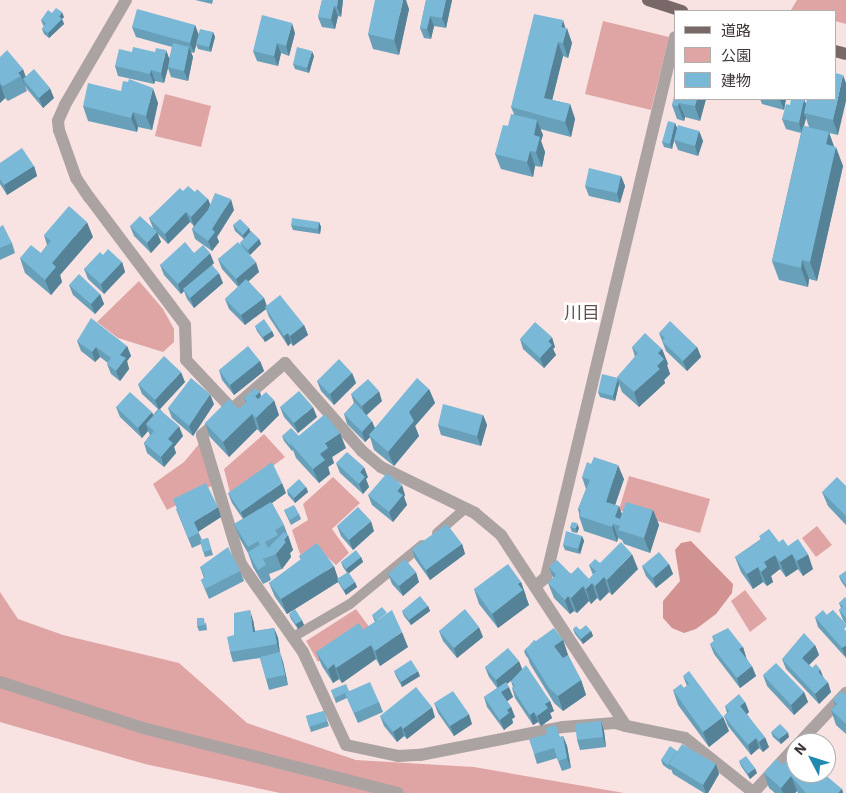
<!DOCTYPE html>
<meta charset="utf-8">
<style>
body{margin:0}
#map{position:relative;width:846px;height:793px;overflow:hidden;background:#f8e3e2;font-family:"IBM Plex Sans","Noto Sans JP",sans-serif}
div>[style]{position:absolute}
.green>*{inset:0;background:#dfa5a4}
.forest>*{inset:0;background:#d29291}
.service>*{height:10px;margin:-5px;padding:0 5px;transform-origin:5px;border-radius:5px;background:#aba3a2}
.minor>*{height:12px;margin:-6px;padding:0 6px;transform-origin:6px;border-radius:6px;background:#aba3a2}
.primary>*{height:12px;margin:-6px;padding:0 6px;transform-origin:6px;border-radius:6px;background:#786968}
.wall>*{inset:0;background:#689fb9}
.shaded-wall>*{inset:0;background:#558296}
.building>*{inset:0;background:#79b9d7}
span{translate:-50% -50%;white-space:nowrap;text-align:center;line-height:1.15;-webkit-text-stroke:5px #fff;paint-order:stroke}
.quarter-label{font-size:18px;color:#635251}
.legend{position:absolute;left:674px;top:10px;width:162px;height:90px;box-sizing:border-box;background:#fff;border:1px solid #b2afaf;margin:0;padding:6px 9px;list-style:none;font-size:15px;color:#3f3636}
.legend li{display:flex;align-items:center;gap:10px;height:25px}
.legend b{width:25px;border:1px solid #b2afaf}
.north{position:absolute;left:786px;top:733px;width:50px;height:50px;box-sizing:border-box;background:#fff;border:1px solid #b2afaf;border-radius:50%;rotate:310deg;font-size:14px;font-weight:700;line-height:20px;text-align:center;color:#3f3636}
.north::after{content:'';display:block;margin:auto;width:18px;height:22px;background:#2189b1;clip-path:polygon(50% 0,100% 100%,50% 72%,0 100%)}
</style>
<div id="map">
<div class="green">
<i style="clip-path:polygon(797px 0,846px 0,846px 24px,835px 21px,835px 11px,791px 10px)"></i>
<i style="clip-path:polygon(603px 21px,669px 37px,651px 110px,585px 94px)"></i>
<i style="clip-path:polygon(165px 94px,211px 106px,201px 147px,155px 136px)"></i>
<i style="clip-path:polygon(139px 281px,163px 309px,174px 329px,174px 342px,163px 352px,118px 338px,97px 322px)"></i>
<i style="clip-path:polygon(264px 434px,285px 457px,231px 497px,224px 469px)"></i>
<i style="clip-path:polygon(199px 444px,213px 485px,167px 510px,153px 484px,184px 462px)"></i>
<i style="clip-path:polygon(629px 476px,710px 499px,700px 533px,619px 510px)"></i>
<i style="clip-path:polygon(333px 477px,360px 503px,332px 529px,349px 553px,336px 565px,323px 553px,304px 566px,292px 530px,308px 520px,303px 504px)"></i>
<i style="clip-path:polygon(817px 526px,832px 545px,816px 557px,802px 538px)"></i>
<i style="clip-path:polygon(745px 590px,767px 619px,750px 632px,731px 601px)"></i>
<i style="clip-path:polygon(0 592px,18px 619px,63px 635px,179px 663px,247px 723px,356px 760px,474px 767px,624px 793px,280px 793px,145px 764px,0 722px)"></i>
<i style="clip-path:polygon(356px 609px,370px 628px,318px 662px,306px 641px)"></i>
</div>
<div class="forest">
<i style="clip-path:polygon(691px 541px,733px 584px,732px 593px,716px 614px,696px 629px,684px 633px,672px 628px,663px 618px,663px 601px,680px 581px,675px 550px,681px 543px)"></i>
</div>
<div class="service">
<i style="left:437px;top:533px;width:37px;rotate:-41deg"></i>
<i style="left:293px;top:637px;width:66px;rotate:-30.1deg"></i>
<i style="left:350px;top:604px;width:93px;rotate:-39.3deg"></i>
</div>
<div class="minor">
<i style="left:126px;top:0;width:121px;rotate:120.2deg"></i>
<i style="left:65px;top:105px;width:17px;rotate:114deg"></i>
<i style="left:58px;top:121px;width:9px;rotate:84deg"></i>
<i style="left:59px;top:130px;width:51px;rotate:70.5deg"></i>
<i style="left:76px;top:178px;width:23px;rotate:56deg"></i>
<i style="left:89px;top:197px;width:160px;rotate:53.1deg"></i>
<i style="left:185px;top:325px;width:35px;rotate:88deg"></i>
<i style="left:186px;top:360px;width:67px;rotate:46.8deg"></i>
<i style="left:537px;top:585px;width:12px;rotate:-42deg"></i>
<i style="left:546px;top:577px;width:555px;rotate:-76.56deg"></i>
<i style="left:0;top:682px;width:150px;rotate:17.8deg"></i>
<i style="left:143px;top:728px;width:263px;rotate:14.3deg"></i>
<i style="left:626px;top:726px;width:228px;rotate:-123.2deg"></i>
<i style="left:501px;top:535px;width:34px;rotate:-140deg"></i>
<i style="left:475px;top:513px;width:105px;rotate:-153.9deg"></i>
<i style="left:381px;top:467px;width:25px;rotate:-140deg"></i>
<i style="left:362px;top:451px;width:117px;rotate:-131.2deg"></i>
<i style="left:285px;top:363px;width:110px;rotate:139.1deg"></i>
<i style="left:202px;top:435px;width:135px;rotate:73.2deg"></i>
<i style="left:241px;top:564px;width:108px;rotate:54.8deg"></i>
<i style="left:303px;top:652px;width:102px;rotate:65.2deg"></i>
<i style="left:346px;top:745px;width:53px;rotate:11.9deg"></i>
<i style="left:398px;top:756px;width:22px;rotate:-3deg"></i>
<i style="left:420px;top:755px;width:146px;rotate:-11.1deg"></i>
<i style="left:563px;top:727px;width:52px;rotate:-4.4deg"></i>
<i style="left:615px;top:723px;width:11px;rotate:15deg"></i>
<i style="left:626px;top:726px;width:60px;rotate:11.5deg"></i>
<i style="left:685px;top:738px;width:87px;rotate:38.5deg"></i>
<i style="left:799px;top:743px;width:69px;rotate:-46.8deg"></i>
<i style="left:753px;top:793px;width:64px;rotate:-47.5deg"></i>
</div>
<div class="primary">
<i style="left:648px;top:0;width:36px;rotate:18deg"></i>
<i style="left:835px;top:51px;width:11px;rotate:15deg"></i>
</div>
<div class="wall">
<i style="clip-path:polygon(195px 0,213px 0,212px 4px)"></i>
<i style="clip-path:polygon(322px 0,343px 0,341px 17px,338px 16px,335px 29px,322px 27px,318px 17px)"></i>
<i style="clip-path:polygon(426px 0,452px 0,446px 28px,434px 26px,431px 39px,424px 38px,420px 28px)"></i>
<i style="clip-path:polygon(409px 9px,399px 55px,373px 49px,368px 34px)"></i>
<i style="clip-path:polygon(52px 13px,64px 17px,62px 19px,64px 24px,49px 38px,44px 34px,42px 29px,44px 26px,43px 25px,41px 20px)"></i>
<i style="clip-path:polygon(195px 25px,198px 35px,213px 32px,215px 37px,211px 52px,198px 49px,196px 44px,197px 39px,194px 53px,191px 52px,193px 57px,188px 81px,171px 77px,168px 68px,164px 83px,155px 81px,154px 84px,118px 76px,115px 66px,169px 60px,172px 47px,136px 37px,132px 27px)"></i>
<i style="clip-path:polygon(565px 28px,572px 43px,568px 58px,563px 56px,552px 100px,570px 104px,575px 119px,571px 137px,540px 129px,543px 135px,541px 141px,545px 152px,542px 167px,535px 166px,533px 177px,501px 169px,495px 154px,514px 114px,511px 107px)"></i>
<i style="clip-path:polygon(295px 33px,289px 56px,281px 53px,278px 66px,257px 61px,253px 51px)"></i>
<i style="clip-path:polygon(314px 56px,309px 73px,295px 69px,293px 64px)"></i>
<i style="clip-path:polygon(0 57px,26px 77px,54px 98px,43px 108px,27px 89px,25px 86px,27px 91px,8px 101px,5px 98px,0 103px)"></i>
<i style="clip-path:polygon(675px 99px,706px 99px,700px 121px,685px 117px,684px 121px,677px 119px,672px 105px)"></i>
<i style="clip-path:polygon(760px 99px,786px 99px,784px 110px,762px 104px)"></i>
<i style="clip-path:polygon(evenodd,835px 99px,838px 135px,829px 133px,834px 146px,843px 166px,817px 281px,809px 279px,808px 287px,779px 280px,772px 261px,801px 133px,786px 129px,782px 119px,790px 105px,835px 99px,806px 118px,809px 127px,804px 126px,806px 118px)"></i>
<i style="clip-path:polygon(158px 103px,152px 130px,138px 127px,137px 132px,88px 121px,83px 106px)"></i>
<i style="clip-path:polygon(675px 123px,677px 128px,699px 131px,703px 141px,698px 156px,678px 150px,674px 140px,672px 149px,664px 147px,662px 142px)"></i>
<i style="clip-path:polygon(0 163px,34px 166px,37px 176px,7px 195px,0 184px)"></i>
<i style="clip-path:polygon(621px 176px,625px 186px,620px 203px,589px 196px,585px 186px)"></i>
<i style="clip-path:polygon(183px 191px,195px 192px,208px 199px,210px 205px,234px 210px,217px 237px,219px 242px,212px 251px,195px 239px,192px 229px,194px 226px,190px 222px,168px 244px,157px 233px,161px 242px,151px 253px,134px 236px,130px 226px,153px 228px,149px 218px)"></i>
<i style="clip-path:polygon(319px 222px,321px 227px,320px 234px,293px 230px,291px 225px)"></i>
<i style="clip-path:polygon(233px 225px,249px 228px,250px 231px,259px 239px,261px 244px,250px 255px,248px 253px,259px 272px,248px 281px,264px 298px,267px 306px,304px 325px,308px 335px,293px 346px,291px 343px,288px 346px,269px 317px,266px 309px,245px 325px,229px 309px,225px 299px,238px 287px,222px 269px,218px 259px,241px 245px,240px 243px,244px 239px,235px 231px)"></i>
<i style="clip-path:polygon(0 227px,12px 243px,15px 253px,0 260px)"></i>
<i style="clip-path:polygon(44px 235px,93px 237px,60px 275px,62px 282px,51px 295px,25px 273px,20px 258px,41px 253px,47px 245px)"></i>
<i style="clip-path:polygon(194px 253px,214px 263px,212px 265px,223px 283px,194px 308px,187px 299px,184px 291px,181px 294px,164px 275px,160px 265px)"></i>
<i style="clip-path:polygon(103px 255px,122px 262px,125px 272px,104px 294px,88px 279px,84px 269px)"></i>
<i style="clip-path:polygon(69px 285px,100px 294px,104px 304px,95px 314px,73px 295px)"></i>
<i style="clip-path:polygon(255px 326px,272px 331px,274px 336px,265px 342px,257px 331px)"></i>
<i style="clip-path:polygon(659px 333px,697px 347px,701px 357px,687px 371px,666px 351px)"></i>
<i style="clip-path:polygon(520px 339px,555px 347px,553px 349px,556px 355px,544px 368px,523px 349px)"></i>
<i style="clip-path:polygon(77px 341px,127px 346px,131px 356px,127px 361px,129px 369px,120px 381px,111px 374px,107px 364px,108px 363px,100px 357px,95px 362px,81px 351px)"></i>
<i style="clip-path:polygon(632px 347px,662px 349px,668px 364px,667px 365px,670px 374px,664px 380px,665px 383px,639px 407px,622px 392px,619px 384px,615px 401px,600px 397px,598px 392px,617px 378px,635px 357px)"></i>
<i style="clip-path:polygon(260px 361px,264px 371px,234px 395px,222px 380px,219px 370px)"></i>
<i style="clip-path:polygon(352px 373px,356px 383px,334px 405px,321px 391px,317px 381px)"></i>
<i style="clip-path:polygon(185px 382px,160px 409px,183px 436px,174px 447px,176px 453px,164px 467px,147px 453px,144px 443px,150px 435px,148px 431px,142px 438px,120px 417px,116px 407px,153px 415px,158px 409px,142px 394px,138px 384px)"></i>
<i style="clip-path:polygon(429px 389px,435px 403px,415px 426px,419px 436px,394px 466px,374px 450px,370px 437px,365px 442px,347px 424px,344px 414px,354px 403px,351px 394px,382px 401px,367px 415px,375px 428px)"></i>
<i style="clip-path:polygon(260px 392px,261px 397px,279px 415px,261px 433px,257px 429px,229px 457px,210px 437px,205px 423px,239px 409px,246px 403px,244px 398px)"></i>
<i style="clip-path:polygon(214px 404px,193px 436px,172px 418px,168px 408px)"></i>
<i style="clip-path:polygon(280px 407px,317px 417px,298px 433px,284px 417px)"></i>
<i style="clip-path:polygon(483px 415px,487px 425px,481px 446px,441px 435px,438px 425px)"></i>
<i style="clip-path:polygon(282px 436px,299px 436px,346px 448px,332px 457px,334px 463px,328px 467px,330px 474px,319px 483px,296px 458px,293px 450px,292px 451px,284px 441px)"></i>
<i style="clip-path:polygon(336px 463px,368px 477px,366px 479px,369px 487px,363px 494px,340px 473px)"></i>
<i style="clip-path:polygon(582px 477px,624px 479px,615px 505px,619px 506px,622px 514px,653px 510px,659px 525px,650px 553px,624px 544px,622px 540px,618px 538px,617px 542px,584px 531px,579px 516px,579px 513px,578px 509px,586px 489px)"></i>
<i style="clip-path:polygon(846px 486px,846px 525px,828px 506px,822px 492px)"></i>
<i style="clip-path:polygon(306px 487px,308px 492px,295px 503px,288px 495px,287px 490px)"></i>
<i style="clip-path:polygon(228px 493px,286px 493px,272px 503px,284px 525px,293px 550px,290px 553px,291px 557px,282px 569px,269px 574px,271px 580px,263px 584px,253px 567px,248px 553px,240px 539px,234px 524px,243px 519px,232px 503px)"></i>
<i style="clip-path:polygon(368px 495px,405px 495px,404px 497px,407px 505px,393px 522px,372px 505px)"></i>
<i style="clip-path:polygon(176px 509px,221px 517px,198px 531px,202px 540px,208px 538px,213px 555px,205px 557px,201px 544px,192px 548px)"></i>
<i style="clip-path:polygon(284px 510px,299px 514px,301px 519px,291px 525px)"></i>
<i style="clip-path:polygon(337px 526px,374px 531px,353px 550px,341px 536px)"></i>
<i style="clip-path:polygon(570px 527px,579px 528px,577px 533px,572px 532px)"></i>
<i style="clip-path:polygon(582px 536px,584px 541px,580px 554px,565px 550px,563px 545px)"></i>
<i style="clip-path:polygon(759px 536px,788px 546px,813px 569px,803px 576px,798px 569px,786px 577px,780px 569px,771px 576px,773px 582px,767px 586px,763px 582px,753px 589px,741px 572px,735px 557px,761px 539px)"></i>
<i style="clip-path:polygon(462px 544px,465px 554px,430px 580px,415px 559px,412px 549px)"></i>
<i style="clip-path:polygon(299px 556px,338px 579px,347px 573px,343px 567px,341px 562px,361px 557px,363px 562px,349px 573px,357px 587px,346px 595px,338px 582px,287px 614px,275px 597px,269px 583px,301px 560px)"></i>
<i style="clip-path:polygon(600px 563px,638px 569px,612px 595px,609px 592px,600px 601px,597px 598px,591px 604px,589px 601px,577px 613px,574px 611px,570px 614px,554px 598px,548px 583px,553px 578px,549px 567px,589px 579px,593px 575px,589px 565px)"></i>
<i style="clip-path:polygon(669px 564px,673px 574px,656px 588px,646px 576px,642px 566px)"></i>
<i style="clip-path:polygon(200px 567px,240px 571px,244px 581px,209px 599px,201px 580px,204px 578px)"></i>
<i style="clip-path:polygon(846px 571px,846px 588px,841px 581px,839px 576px)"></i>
<i style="clip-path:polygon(388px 574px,419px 582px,403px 596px,392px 584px)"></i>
<i style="clip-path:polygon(521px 582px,526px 596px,526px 597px,529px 605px,498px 628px,479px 604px,474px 589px)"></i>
<i style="clip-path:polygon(846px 598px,846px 624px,843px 620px,839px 610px,841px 608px,839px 603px)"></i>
<i style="clip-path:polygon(428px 606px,430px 611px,411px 625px,404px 616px,402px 611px)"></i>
<i style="clip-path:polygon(833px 610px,846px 658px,818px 627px,815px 617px,827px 615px)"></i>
<i style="clip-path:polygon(289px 614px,304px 625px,298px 629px,291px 619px)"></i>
<i style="clip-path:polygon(372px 615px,408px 647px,380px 666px,376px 659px,342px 683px,339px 679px,333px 683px,322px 666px,316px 652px,363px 630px,375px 622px)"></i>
<i style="clip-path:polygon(253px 620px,255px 631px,274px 628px,278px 638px,280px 654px,283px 662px,288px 685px,269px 690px,266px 679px,260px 658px,233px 662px,230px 652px,234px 635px)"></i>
<i style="clip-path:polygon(206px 623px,207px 630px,199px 631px,197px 626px)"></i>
<i style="clip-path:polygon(573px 629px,591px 631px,593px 636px,583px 644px,575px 634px)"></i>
<i style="clip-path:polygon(439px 631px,483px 637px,457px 658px,443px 641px)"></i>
<i style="clip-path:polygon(712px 636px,743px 647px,746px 657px,756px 676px,740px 688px,714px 654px,710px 644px,714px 641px)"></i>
<i style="clip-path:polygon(563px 640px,568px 655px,581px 680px,586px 695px,563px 711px,554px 703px,530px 664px,528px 658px,526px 656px,524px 651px,536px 641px)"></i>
<i style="clip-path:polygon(815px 645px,819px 655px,809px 665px,824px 678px,831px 692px,819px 704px,786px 669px,782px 659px)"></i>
<i style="clip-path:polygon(485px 667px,522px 669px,550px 701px,554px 711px,550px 713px,552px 718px,541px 726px,538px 722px,533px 725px,515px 698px,512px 688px,513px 687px,511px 681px,507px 684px,513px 697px,507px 701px,511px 707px,515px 717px,512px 719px,513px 723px,504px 730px,487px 707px,484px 697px,497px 688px,489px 677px)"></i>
<i style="clip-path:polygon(394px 671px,420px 676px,402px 687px,396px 676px)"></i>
<i style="clip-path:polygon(763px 675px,804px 692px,808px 702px,794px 715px,767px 686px)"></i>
<i style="clip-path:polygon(683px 676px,723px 717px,729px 731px,709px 747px,678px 705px,673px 690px,684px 688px,687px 686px)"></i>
<i style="clip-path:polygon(331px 690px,349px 691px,379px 702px,383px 712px,358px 723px,347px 698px,336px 703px)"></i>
<i style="clip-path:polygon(846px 692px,846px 734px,836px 725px,831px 710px,835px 705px,833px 700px,844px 694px)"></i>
<i style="clip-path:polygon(745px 702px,749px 712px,747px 714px,769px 747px,763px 752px,759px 748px,751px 755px,728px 726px,724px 716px,727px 713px,725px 706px)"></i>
<i style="clip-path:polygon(434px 703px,472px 724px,454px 736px,438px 713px)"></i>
<i style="clip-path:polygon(324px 711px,329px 726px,311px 732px,306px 716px)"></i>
<i style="clip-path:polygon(380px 716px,435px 717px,407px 739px,404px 736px,397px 742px,384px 726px)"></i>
<i style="clip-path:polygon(601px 721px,604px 731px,606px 747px,580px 750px,577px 740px)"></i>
<i style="clip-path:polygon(771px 732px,789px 737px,781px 744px,773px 737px)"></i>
<i style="clip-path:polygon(563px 736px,567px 746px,571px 768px,562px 771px,557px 758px,537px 764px,534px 754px,560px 737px)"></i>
<i style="clip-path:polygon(677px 751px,716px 764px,719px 774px,708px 793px,704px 793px,673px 774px,671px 769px,670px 770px,663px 765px,661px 760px)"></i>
<i style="clip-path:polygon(739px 761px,757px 773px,750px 779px,741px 766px)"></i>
<i style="clip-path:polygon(783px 765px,842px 789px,843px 793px,798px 793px,797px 791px,795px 793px,775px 793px,769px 788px,764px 773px)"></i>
</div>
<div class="shaded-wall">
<i style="clip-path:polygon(338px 0,343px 0,341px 17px,337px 7px)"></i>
<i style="clip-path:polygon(403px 0,406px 0,409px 9px,399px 55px,394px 40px)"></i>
<i style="clip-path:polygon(446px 0,452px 0,446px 28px,442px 18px)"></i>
<i style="clip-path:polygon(334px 6px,338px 16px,335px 29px,331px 19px)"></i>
<i style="clip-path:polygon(62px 12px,64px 17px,61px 20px,62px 19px,64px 24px,49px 38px,48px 33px)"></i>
<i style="clip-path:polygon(430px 16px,434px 26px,431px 39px,427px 29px)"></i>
<i style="clip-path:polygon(563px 20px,566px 30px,567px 28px,572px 43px,568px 58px,563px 43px,561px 27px)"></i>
<i style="clip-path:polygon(292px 23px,295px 33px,289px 56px,286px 46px)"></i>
<i style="clip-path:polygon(195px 25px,199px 35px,194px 53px,190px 43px)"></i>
<i style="clip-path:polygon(213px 32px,215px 37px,211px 52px,209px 47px)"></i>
<i style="clip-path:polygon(558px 42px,563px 56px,549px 113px,544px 98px)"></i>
<i style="clip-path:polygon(277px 43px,281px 53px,278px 66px,274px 56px)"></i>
<i style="clip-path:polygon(189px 47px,193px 57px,188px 81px,184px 71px)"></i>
<i style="clip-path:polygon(166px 50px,170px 60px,164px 83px,161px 73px)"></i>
<i style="clip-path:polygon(312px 51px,314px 56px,309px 73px,307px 68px)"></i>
<i style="clip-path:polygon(23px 69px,28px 83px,23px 79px,25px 86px,21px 76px,18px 73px)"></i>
<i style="clip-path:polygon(151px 70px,155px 81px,154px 84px,150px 74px)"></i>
<i style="clip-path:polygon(843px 75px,846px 83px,846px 101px,838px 135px,833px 120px)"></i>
<i style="clip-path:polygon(0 84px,5px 98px,0 103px)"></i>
<i style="clip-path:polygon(50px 88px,54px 98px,43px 108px,39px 98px)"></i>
<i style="clip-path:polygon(153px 88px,158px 103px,152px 130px,146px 116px)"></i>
<i style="clip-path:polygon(697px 99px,706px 99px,700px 121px,695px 106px)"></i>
<i style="clip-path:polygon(780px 99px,786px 99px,784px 110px,780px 100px)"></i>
<i style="clip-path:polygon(804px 99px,808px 109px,804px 113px,806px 118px,802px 133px,799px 123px)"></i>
<i style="clip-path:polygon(679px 103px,685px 117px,684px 121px,678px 106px)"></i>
<i style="clip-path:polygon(570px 104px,575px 119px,571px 137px,565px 122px)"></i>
<i style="clip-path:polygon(133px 112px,138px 127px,137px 132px,131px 118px)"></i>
<i style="clip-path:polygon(537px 120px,543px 135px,541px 141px,545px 152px,542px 167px,536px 152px,534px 135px)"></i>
<i style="clip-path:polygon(675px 123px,677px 128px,672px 149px,670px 144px)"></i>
<i style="clip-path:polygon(699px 131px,703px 141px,698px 156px,695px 146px)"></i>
<i style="clip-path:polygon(829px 132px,835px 150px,836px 147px,843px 166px,817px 281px,810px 262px,826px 144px)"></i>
<i style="clip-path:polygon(530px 151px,535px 166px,533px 177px,527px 162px)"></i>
<i style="clip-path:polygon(34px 166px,37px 176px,7px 195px,4px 185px)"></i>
<i style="clip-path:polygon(621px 176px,625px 186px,620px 203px,617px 193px)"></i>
<i style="clip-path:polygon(208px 199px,212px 209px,194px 227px,191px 217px)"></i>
<i style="clip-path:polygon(231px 199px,234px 210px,217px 237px,219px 242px,212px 251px,208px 241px,212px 229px)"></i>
<i style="clip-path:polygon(186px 212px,190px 222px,168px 244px,165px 234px)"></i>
<i style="clip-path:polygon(87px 222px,93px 237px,60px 275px,62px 282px,51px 295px,45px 280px,52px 263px)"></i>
<i style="clip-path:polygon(319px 222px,321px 227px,320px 234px,318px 229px)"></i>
<i style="clip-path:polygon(249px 228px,251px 233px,244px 240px,243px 235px)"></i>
<i style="clip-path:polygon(157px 232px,161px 242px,151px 253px,147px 243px)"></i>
<i style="clip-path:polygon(259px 239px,261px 244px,250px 255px,248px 250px)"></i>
<i style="clip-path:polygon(210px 253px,214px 263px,184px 291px,183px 289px,184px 291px,181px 294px,178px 284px)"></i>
<i style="clip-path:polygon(802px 260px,809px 279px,808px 287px,801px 268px)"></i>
<i style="clip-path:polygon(122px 262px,125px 272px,104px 294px,101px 284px)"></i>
<i style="clip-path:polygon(256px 262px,259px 272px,240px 289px,236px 279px)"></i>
<i style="clip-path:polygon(219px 273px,223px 283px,194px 308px,190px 298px)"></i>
<i style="clip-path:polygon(100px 294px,104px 304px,95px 314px,91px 304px)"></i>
<i style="clip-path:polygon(264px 298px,267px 308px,265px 307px,266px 309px,245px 325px,241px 315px)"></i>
<i style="clip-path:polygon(304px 325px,308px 335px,293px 346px,290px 336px)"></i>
<i style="clip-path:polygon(272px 331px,274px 336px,265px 342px,263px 337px)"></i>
<i style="clip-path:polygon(288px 333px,291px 343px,288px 346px,284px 336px)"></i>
<i style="clip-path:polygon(552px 337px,555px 347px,553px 349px,556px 355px,544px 368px,540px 358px,548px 341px)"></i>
<i style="clip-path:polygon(127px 346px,131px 356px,127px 361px,129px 369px,120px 381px,116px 371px,120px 355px)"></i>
<i style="clip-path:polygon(96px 347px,100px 357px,95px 362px,92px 352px)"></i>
<i style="clip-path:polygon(697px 347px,701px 357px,687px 371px,683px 361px)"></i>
<i style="clip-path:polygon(662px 349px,668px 364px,667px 365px,670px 374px,664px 380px,665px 383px,639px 407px,634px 392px,657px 366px,658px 353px)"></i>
<i style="clip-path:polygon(260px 361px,264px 371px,234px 395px,230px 385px)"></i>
<i style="clip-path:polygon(181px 372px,185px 382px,159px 410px,155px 400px)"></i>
<i style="clip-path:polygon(352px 373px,356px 383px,334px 405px,330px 394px)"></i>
<i style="clip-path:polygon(617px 378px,619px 384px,615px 401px,613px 396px)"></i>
<i style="clip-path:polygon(429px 389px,435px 403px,415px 426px,419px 436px,394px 466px,388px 452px,409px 412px)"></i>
<i style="clip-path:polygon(379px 391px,382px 401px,365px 416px,362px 406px)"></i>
<i style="clip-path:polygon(260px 392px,261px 397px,250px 408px,248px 403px)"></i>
<i style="clip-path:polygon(210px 394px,214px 404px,193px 436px,189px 426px)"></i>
<i style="clip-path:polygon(274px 400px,279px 415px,261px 433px,256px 418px)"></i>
<i style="clip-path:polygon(313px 407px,317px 417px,298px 433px,294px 423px)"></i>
<i style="clip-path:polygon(152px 412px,156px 422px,146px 424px,148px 431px,142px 438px,138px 428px)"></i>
<i style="clip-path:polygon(252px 414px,257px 429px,229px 457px,223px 442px)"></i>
<i style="clip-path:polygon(483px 415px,487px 425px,481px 446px,477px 436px)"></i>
<i style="clip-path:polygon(372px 421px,376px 431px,369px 435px,370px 437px,365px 442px,362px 432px)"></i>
<i style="clip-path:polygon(179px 426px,183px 436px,174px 447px,176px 453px,164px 467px,161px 457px,168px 439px)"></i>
<i style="clip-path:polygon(340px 433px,346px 448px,332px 457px,334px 463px,328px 467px,330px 474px,319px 483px,313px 469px,325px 443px)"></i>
<i style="clip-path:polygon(618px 465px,624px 479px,611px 517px,606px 502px)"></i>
<i style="clip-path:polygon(364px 467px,368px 477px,366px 479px,369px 487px,363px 494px,359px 484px,360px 472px)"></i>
<i style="clip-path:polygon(282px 483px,286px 493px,245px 522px,241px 512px)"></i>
<i style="clip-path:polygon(402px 485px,405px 495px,404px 497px,407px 505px,393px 522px,389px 512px,397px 491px)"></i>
<i style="clip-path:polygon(306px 487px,308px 492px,295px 503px,294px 498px)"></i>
<i style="clip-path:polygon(619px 506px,624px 521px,615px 517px)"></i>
<i style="clip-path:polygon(218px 507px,221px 517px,198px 532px,194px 522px)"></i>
<i style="clip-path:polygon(653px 510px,659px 525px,650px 553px,644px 538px)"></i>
<i style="clip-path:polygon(371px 521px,374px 531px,353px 550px,349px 540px)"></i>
<i style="clip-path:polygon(577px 523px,579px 528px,577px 533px,576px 528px)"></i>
<i style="clip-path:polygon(613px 524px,618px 538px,617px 542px,612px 527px)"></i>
<i style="clip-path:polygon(288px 535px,293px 550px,290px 553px,291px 557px,282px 569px,276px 554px,284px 540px)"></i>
<i style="clip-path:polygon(582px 536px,584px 541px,580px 554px,578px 549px)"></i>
<i style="clip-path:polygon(462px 544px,465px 554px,430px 580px,426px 570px)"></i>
<i style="clip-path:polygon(632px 554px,638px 569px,612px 595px,607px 580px)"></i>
<i style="clip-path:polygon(792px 554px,798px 569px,786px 577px,780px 562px)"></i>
<i style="clip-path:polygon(808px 554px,813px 569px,803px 576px,797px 561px)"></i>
<i style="clip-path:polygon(775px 555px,780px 569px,771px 576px,773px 582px,767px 586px,761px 572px,764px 562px)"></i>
<i style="clip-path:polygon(361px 557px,363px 562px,348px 574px,346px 569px)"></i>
<i style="clip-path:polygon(669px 564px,673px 574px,656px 588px,653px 578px)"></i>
<i style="clip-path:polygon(334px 566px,339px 581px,337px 579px,338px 582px,287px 614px,281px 599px)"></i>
<i style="clip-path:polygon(758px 567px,763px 582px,753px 589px,747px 574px)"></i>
<i style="clip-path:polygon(416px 572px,419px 582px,403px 596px,399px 586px)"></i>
<i style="clip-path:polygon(604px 577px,609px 592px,600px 601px,595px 586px)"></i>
<i style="clip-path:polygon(355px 582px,357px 587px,346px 595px,344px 590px)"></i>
<i style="clip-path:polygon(521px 582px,526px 596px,526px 597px,529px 605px,498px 628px,492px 614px,518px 584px)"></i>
<i style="clip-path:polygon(592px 583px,597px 598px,591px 604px,586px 589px)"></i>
<i style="clip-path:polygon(583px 586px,589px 601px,577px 613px,571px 598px)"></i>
<i style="clip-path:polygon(568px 596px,574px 611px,570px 614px,565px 600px)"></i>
<i style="clip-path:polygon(428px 606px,430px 611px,411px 625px,409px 620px)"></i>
<i style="clip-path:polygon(250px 610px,253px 620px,257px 642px,253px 632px)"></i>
<i style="clip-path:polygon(302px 620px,304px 625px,298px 629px,296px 624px)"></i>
<i style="clip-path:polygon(479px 627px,483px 637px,457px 658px,454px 648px)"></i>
<i style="clip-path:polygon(274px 628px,278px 638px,280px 654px,277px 644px)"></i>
<i style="clip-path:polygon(591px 631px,593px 636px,583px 644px,581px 639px)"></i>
<i style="clip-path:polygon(402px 632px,408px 647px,380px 666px,375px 651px)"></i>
<i style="clip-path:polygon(563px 640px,568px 655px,560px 660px,554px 646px)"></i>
<i style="clip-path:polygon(371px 645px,376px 659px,342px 683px,336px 668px)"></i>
<i style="clip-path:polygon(815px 645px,819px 655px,806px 668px,802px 658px)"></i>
<i style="clip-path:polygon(846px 645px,846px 658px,842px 648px)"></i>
<i style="clip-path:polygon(743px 647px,746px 657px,743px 659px,739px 649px)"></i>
<i style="clip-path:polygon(280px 652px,283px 662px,288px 685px,285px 675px)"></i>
<i style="clip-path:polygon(519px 661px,523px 671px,499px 690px,496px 680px)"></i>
<i style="clip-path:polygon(334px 664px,339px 679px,333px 683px,328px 669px)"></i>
<i style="clip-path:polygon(752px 666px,756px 676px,740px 688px,737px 678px)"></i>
<i style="clip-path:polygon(820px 669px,824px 679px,818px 672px)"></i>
<i style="clip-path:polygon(418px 671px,420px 676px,402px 687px,401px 682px)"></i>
<i style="clip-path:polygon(581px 680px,586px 695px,563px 711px,558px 696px)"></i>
<i style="clip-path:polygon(828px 682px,831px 692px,819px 704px,815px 694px)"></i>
<i style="clip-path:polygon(509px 687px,513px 697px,505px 703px,501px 692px)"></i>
<i style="clip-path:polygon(804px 692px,808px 702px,794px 715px,791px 705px)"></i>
<i style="clip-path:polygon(550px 701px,554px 711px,550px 713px,552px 718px,541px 726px,537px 716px,545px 704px)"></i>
<i style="clip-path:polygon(745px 702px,749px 712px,744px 716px,740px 706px)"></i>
<i style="clip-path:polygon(432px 707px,435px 717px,407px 739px,403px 729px)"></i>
<i style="clip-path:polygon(511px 707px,515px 717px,512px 719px,513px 723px,504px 730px,500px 720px,507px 710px)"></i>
<i style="clip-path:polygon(534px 712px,538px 722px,533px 725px,530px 715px)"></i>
<i style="clip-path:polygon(469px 714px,472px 724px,454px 736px,450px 726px)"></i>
<i style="clip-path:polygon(723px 717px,729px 731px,709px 747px,703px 732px)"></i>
<i style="clip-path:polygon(601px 721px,604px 731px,606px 747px,603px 737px)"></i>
<i style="clip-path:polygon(401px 726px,404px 736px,397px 742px,393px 732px)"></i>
<i style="clip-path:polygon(788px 732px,789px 737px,781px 744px,779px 739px)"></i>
<i style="clip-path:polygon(563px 736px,567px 746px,571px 768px,567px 758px)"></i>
<i style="clip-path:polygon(765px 737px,769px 747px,763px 752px,759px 742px)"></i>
<i style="clip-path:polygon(756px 738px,759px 748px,751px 755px,748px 745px)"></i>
<i style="clip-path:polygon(716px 764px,719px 774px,708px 793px,706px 793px,703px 785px)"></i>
<i style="clip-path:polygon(755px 768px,757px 773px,750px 779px,748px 774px)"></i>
<i style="clip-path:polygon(791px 776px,797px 791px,795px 793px,783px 793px,781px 788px)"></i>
<i style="clip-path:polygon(842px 789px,843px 793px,838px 793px)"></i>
</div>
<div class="building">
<i style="clip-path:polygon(322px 0,338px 0,337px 7px,334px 6px,331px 19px,318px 17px)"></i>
<i style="clip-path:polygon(375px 0,403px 0,394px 40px,368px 34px)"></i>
<i style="clip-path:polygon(426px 0,446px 0,442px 18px,430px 16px,427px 29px,420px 28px)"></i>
<i style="clip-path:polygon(56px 8px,62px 12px,59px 16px,62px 19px,48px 33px,42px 29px,46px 23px,41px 20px,48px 10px,52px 13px)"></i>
<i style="clip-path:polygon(137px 9px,195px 25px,190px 43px,132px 27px)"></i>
<i style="clip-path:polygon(534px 14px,563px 20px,561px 27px,567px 28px,563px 43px,558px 42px,544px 98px,570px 104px,565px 122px,511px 107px)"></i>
<i style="clip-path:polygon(262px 15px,292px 23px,286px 46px,277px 43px,274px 56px,253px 51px)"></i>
<i style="clip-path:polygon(200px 29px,213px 32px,209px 47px,196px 44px)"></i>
<i style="clip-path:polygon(173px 43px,189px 47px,184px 71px,168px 67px)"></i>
<i style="clip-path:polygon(133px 47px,155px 52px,156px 48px,166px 50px,161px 73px,151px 70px,150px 74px,115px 66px,119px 49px,132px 52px)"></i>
<i style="clip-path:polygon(297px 47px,312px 51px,307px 68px,293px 64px)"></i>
<i style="clip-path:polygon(7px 50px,23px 69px,18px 73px,21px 76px,3px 86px,0 83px,0 57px)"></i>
<i style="clip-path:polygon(34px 69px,50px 88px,39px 98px,23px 79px)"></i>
<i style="clip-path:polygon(835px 73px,843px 75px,833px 120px,804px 113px,807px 99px,835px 99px)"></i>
<i style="clip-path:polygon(129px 79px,153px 88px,146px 116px,133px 112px,131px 118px,83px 106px,88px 83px,121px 91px,123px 81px,128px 82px)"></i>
<i style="clip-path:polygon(675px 92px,675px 99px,697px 99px,695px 106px,679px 103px,678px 106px,672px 105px)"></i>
<i style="clip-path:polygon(791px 99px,804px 99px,799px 123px,782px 119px,786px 104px,790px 105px)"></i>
<i style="clip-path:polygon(511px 114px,537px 120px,534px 135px,540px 137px,536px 152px,530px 151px,527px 162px,495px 154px,503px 125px,508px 126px)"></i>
<i style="clip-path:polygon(668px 121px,675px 123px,670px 144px,662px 142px)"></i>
<i style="clip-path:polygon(678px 125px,699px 131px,695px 146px,674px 140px)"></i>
<i style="clip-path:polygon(803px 126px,829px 132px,826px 144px,836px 147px,810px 262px,802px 260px,801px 268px,772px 261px)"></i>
<i style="clip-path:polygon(22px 148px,34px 166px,4px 185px,0 179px,0 163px)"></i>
<i style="clip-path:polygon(589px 168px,621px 176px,617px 193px,585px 186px)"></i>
<i style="clip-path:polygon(188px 186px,195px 192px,197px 189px,208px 199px,191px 217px,186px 212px,165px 234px,149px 218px,180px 188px,183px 191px)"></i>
<i style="clip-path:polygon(215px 193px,231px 199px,212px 229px,215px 232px,208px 241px,192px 229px,208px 210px)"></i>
<i style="clip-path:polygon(69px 206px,87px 222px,52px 263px,56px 267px,45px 280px,20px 258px,31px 245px,41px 253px,51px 241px,44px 235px)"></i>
<i style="clip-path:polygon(140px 216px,157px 232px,147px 243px,130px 226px)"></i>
<i style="clip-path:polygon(292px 218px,319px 222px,318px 229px,291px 225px)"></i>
<i style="clip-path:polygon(240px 219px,249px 228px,243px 235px,233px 225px)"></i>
<i style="clip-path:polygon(3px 225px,12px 243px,0 248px,0 227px)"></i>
<i style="clip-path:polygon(251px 231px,259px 239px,248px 250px,240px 243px)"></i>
<i style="clip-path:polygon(185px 242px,194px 253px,203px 245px,210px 253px,178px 284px,160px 265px)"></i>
<i style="clip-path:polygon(238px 242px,256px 262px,236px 279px,218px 259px)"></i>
<i style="clip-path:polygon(108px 249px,122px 262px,101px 284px,84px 269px,100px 252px,103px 255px)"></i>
<i style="clip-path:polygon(212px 265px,219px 273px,190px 298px,183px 289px)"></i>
<i style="clip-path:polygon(79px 274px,100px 294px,91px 304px,69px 285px)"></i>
<i style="clip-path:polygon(246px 279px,264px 298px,241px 315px,225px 299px)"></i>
<i style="clip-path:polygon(280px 295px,304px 325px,290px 336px,288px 333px,284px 336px,265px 307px)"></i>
<i style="clip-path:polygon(91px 318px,127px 346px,120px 355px,126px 358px,116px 371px,107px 364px,111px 358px,96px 347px,92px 352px,77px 341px)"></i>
<i style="clip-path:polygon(264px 319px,272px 331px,263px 337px,255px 326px)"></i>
<i style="clip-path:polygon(670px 321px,697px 347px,683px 361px,662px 341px,665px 338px,659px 333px)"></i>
<i style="clip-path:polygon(535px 322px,552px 337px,548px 341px,552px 345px,540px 358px,520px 339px)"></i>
<i style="clip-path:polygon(645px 333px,662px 349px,658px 353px,664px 359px,657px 366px,660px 369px,634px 392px,617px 377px,638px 353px,632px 347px)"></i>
<i style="clip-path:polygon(248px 346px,260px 361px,230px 385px,219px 370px)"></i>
<i style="clip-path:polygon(164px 356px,181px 372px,155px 400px,138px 384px)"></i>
<i style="clip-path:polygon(339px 359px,352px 373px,330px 394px,317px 381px)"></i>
<i style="clip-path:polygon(602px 374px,618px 378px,613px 396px,598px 392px)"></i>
<i style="clip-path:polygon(191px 378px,210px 394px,189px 426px,168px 408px)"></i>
<i style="clip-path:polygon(417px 378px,429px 389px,409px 412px,414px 421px,388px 452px,369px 435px)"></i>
<i style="clip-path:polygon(368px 379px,379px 391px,362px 406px,351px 394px)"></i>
<i style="clip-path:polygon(255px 388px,260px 392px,255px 396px,254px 395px,247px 402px,244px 398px)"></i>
<i style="clip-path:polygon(299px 391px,313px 407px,294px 423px,280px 407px)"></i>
<i style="clip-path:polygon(130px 392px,152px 412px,138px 428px,116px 407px)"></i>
<i style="clip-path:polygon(266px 392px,274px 400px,256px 418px,252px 414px,223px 442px,205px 423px,229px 399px,239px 409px,254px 395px,258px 399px)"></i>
<i style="clip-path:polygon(355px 403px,372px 421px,362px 432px,344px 414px)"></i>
<i style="clip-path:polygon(443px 404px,483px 415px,477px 436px,438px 425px)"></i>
<i style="clip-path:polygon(159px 409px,179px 426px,168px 439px,173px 443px,161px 457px,144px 443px,154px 431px,146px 424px)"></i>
<i style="clip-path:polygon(325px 414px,340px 433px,325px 443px,328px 448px,320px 454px,325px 460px,313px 469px,290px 443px)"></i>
<i style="clip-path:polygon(291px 428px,299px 436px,290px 443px,291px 446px,282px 436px)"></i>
<i style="clip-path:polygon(347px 452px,364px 467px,360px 472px,365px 477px,359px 484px,336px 463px)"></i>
<i style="clip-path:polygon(594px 457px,618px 465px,606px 502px,619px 506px,615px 517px,620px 519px,626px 502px,653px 510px,644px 538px,618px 530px,620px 526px,613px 524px,612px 527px,579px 516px,581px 510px,578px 509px,590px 480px,582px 477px,587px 462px,591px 464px)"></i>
<i style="clip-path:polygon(272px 462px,282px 483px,241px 512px,228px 493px)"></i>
<i style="clip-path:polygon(387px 473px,402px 485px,397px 491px,403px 495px,389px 512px,368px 495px)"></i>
<i style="clip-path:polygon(837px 477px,846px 486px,846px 516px,822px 492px)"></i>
<i style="clip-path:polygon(299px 479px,306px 487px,294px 498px,287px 490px)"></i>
<i style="clip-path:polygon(206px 483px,218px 507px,194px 522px,199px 533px,188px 538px,173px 499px)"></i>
<i style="clip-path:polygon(271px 502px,284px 525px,275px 530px,278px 535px,265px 542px,268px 548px,284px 532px,288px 535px,284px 540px,286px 542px,276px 554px,263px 559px,266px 565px,258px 570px,248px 552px,260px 545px,258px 541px,248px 547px,234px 524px)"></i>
<i style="clip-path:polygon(294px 505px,299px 514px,290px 520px,284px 510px)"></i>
<i style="clip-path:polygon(358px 507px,371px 521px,349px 540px,337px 526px)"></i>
<i style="clip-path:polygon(572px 522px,577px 523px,576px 528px,570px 527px)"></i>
<i style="clip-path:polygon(447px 524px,462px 544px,426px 570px,412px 549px)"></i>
<i style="clip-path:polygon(769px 529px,779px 542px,783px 539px,788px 546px,798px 539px,808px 554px,797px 561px,792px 554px,780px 562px,775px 555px,764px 562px,767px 567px,761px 572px,758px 567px,747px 574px,735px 557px,762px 539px,759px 536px)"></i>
<i style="clip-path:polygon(566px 531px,582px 536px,578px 549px,563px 545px)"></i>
<i style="clip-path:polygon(208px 538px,211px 550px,203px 552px,200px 540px)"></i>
<i style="clip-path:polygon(621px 542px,632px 554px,607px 580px,604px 577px,595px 586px,592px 583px,586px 589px,583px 586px,571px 598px,568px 596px,565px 600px,548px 583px,556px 575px,549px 567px,557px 560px,571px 574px,578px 567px,589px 579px,596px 571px,589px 565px,595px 559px,600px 563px)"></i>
<i style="clip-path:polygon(317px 543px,334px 566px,281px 599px,269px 583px,301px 559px,299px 556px)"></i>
<i style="clip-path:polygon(228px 547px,240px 571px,205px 589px,201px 580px,205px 577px,200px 567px)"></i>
<i style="clip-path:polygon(356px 550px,361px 557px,346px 569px,341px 562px)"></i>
<i style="clip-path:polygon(659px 552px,669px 564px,653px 578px,642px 566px)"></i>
<i style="clip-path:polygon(405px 559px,416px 572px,399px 586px,388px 574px)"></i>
<i style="clip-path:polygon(508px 564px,521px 582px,518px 584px,523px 590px,492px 614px,474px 589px)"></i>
<i style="clip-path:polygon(846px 571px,846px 585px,839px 576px)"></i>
<i style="clip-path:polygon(348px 572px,355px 582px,344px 590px,337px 579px)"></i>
<i style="clip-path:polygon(420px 596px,428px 606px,409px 620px,402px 611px)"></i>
<i style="clip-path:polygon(845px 597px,846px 598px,846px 618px,839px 610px,843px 607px,839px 603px)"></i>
<i style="clip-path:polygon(382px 607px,387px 613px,376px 621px,372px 615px)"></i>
<i style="clip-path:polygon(295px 609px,302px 620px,296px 624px,289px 614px)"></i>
<i style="clip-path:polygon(465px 609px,479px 627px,454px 648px,439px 631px)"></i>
<i style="clip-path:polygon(250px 610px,253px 632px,274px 628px,277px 644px,230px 652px,227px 637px,234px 635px,234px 613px)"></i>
<i style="clip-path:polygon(392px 610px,402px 632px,375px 651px,371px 645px,336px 668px,334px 664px,328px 669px,316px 652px,359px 623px,363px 630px)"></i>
<i style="clip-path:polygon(823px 610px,827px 615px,833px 610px,846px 624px,846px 627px,844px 629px,846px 631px,846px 645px,842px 648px,815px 617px)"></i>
<i style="clip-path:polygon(197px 618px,204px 618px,205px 625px,197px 626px)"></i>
<i style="clip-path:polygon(586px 625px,591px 631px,581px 639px,573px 629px,576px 626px,580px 630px)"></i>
<i style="clip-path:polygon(554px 628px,563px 640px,554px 646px,563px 658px,568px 655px,581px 680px,558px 696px,549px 688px,525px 649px)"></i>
<i style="clip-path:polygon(728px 628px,743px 647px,739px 649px,752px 666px,737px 678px,710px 644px,715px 640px,712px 636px)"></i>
<i style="clip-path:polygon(804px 633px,815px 645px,802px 658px,812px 668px,816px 664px,820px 669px,818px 672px,828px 682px,815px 694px,782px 659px)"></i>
<i style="clip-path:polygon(534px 640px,536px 641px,527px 648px)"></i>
<i style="clip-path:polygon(508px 648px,519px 661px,496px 680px,485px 667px)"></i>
<i style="clip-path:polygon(280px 652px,285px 675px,266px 679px,260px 657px)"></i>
<i style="clip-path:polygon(411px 660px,418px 671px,401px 682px,394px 671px)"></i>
<i style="clip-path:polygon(776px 663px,804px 692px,791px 705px,763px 675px)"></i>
<i style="clip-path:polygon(526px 665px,550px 701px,545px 704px,548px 708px,537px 716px,534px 712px,530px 715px,512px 688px,515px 686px,511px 681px)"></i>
<i style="clip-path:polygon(689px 671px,723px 717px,703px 732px,673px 690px,681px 684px,684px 688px,689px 684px,683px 676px)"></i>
<i style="clip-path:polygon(370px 682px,379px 702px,354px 713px,345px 693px)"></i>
<i style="clip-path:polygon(506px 682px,509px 687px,501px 692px,511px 707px,507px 710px,509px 713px,500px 720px,484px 697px)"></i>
<i style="clip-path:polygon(346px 684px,349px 691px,334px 698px,331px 690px)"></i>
<i style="clip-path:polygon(416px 687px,432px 707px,403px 729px,401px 726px,393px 732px,380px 716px)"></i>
<i style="clip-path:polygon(453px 691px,469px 714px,450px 726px,434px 703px)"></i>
<i style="clip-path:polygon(841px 691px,844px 694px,846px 692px,846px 724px,831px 710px,837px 704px,833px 700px)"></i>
<i style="clip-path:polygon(739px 694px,745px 702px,740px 706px,765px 737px,759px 742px,756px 738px,748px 745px,724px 716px,729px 711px,725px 706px)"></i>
<i style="clip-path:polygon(324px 711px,327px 721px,309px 727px,306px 716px)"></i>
<i style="clip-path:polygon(601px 721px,603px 737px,577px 740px,575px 724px)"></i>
<i style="clip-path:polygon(780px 724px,788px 732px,779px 739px,771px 732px)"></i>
<i style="clip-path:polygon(556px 725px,560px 737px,563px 736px,567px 758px,558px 761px,554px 748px,534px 754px,529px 739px,547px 734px,546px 728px)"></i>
<i style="clip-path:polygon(682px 744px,716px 764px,703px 785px,669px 764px)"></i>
<i style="clip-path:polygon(670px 746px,677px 751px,668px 765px,661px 760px)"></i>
<i style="clip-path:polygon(796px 750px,796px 773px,823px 773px,842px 789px,838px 793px,806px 793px,791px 776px,781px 788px,764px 773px,776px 759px,783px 765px)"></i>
<i style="clip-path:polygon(746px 756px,755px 768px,748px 774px,739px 761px)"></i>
</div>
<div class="quarter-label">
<span style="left:582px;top:313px">川目</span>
</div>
<ul class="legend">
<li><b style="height:6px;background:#786968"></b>道路</li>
<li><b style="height:14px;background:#dfa5a4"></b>公園</li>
<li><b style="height:14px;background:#79b9d7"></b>建物</li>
</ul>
<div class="north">N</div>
</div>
